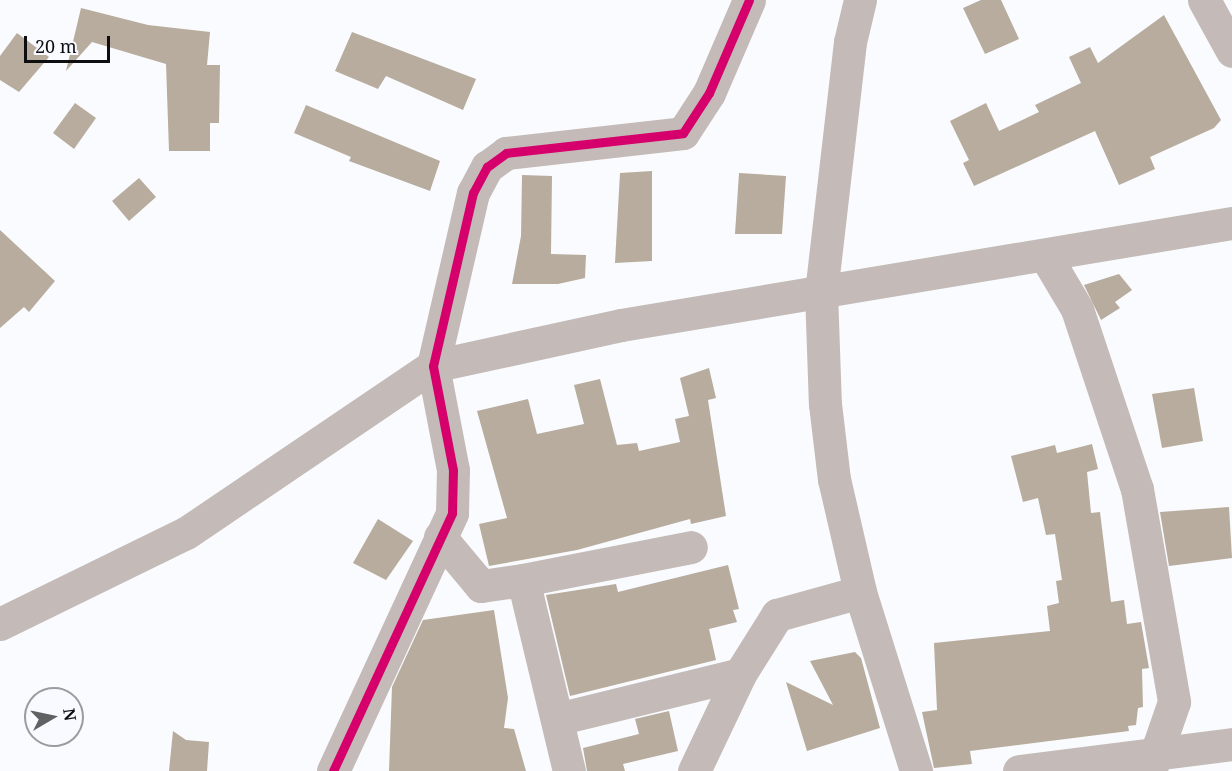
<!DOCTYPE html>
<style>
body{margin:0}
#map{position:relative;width:1232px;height:771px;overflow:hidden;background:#f9fbfe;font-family:"Noto Serif",serif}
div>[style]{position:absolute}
.building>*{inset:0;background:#b7ac9d}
.minor>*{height:33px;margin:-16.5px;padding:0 16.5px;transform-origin:16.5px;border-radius:16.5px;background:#c4bab7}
.tertiary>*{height:33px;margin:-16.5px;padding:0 16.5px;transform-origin:16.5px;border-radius:16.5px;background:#c4bab7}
.cycleway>*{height:9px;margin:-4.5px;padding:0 4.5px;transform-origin:4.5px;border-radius:4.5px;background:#d6006c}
span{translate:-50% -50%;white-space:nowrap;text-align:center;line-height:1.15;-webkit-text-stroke:5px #f8faff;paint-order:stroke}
.north{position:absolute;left:24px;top:687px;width:60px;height:60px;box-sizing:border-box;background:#f8faff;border:2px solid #9a9c9f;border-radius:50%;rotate:81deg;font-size:16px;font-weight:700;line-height:24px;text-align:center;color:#0e0e10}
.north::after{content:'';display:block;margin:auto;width:21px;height:27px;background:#606163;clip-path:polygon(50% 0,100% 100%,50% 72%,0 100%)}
.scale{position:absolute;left:24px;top:36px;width:86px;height:27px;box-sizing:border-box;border:3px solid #0e0e10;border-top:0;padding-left:8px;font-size:18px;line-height:21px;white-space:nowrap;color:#0e0e10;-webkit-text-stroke:4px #f8faff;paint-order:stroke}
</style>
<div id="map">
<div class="building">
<i style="clip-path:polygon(981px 0,1001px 0,1019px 39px,985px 54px,963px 8px)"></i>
<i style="clip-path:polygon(81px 8px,148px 25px,210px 32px,207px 65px,220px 65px,219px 123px,210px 123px,210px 151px,169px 151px,166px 64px,92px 42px,66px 71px)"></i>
<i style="clip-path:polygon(1164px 15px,1221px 120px,1214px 128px,1150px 157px,1155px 169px,1119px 185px,1095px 131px,974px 186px,963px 163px,969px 160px,950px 121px,986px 103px,999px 131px,1039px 112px,1035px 105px,1081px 83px,1069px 57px,1090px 47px,1098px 63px)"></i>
<i style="clip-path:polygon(352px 32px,476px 79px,463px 110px,386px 76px,378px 89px,335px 71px)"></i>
<i style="clip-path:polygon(17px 33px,49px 57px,19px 92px,0 80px,0 56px)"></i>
<i style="clip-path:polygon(75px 103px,96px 118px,74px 149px,53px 133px)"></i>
<i style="clip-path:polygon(306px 105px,440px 161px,430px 191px,349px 161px,351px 157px,294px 133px)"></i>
<i style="clip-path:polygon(652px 171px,652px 261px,615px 263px,620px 173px)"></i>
<i style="clip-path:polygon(739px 173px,786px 176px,782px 234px,735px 234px)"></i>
<i style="clip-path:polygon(522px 175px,552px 176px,551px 254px,586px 255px,585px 278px,558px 284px,512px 284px,521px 236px)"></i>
<i style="clip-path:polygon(139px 178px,156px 197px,129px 221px,112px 201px)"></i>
<i style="clip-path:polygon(0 230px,55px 281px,29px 312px,24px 307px,0 328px)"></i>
<i style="clip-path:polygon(1119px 274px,1132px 290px,1115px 302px,1120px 308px,1101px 320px,1084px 285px)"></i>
<i style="clip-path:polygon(709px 368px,716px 398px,708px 400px,726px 516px,691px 524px,690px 519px,577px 550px,489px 566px,479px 524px,507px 518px,477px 411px,528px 399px,537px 434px,584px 424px,574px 385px,600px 379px,617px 445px,637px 443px,639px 451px,680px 442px,675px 419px,689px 416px,680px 378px)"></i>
<i style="clip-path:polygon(1194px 388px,1203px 441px,1162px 448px,1152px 394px)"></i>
<i style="clip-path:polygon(1092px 444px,1098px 469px,1087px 472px,1091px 513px,1100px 512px,1111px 602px,1124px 600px,1127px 624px,1141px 622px,1149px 668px,1142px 669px,1143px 707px,1138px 708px,1136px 725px,1128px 726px,1129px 731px,970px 751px,972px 764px,934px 768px,922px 712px,937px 710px,934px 643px,1050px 631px,1047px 606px,1059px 603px,1056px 581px,1062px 580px,1055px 534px,1046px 535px,1038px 498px,1023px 502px,1011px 456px,1055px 445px,1057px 453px)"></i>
<i style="clip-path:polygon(1229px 507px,1232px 558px,1169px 566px,1160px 512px)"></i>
<i style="clip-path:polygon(378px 519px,413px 541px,386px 580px,353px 563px)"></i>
<i style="clip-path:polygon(728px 565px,739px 609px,733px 610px,737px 622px,709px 629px,716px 660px,570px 696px,546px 595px,616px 584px,618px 592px)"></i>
<i style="clip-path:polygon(494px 610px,508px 698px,504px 728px,514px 729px,526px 771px,389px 771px,392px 687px,423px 620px)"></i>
<i style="clip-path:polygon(855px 652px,861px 658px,880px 728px,807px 751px,786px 682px,833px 705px,810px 661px)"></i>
<i style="clip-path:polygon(669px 711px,678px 751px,623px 764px,625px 771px,587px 771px,583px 748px,639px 734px,635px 719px)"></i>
<i style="clip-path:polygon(173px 731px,186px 740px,209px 742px,207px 771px,169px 771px)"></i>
</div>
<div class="minor">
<i style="left:860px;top:0;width:43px;rotate:103.4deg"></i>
<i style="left:850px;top:42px;width:252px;rotate:96.6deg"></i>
<i style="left:821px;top:292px;width:112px;rotate:88deg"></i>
<i style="left:825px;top:404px;width:76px;rotate:83.2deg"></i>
<i style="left:834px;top:479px;width:116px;rotate:77deg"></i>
<i style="left:860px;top:592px;width:188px;rotate:72.6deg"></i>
<i style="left:1204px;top:0;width:58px;rotate:61.2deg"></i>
<i style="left:1045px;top:255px;width:63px;rotate:59.3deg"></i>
<i style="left:1077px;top:309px;width:190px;rotate:71.6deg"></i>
<i style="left:1137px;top:489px;width:216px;rotate:80.1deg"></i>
<i style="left:1174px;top:702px;width:73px;rotate:109.2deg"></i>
<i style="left:440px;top:537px;width:64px;rotate:50.1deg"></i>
<i style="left:481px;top:586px;width:42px;rotate:-8.1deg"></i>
<i style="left:557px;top:719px;width:188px;rotate:-13.8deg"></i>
<i style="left:333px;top:771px;width:284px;rotate:-65.2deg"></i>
<i style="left:452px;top:513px;width:43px;rotate:-88.7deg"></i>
<i style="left:453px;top:470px;width:106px;rotate:-100.9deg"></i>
<i style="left:433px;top:366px;width:178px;rotate:-77deg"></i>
<i style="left:473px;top:193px;width:30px;rotate:-62deg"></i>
<i style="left:487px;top:167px;width:24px;rotate:-36deg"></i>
<i style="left:506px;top:153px;width:178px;rotate:-6.4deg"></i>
<i style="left:683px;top:133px;width:48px;rotate:-57deg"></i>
<i style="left:709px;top:93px;width:101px;rotate:-66.7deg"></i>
<i style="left:569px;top:771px;width:196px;rotate:-103.5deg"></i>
<i style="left:523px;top:580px;width:171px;rotate:-11.1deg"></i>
<i style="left:694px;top:771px;width:107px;rotate:-64.6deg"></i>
<i style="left:740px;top:674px;width:70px;rotate:-57.9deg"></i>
<i style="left:777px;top:615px;width:86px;rotate:-15.5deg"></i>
<i style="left:1019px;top:771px;width:215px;rotate:-7.2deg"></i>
</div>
<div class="tertiary">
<i style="left:0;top:624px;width:207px;rotate:-26.1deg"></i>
<i style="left:186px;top:533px;width:298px;rotate:-34.1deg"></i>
<i style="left:433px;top:366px;width:192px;rotate:-12.3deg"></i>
<i style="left:621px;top:325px;width:619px;rotate:-9.48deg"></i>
</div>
<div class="cycleway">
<i style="left:333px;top:771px;width:284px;rotate:-65.2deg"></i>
<i style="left:452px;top:513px;width:43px;rotate:-88.7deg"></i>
<i style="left:453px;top:470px;width:106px;rotate:-100.9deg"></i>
<i style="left:433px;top:366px;width:178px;rotate:-77deg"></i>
<i style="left:473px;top:193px;width:30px;rotate:-62deg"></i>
<i style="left:487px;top:167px;width:24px;rotate:-36deg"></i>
<i style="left:506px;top:153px;width:178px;rotate:-6.4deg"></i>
<i style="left:683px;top:133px;width:48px;rotate:-57deg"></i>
<i style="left:709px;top:93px;width:101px;rotate:-66.7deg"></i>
</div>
<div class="north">N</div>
<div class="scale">20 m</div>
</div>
